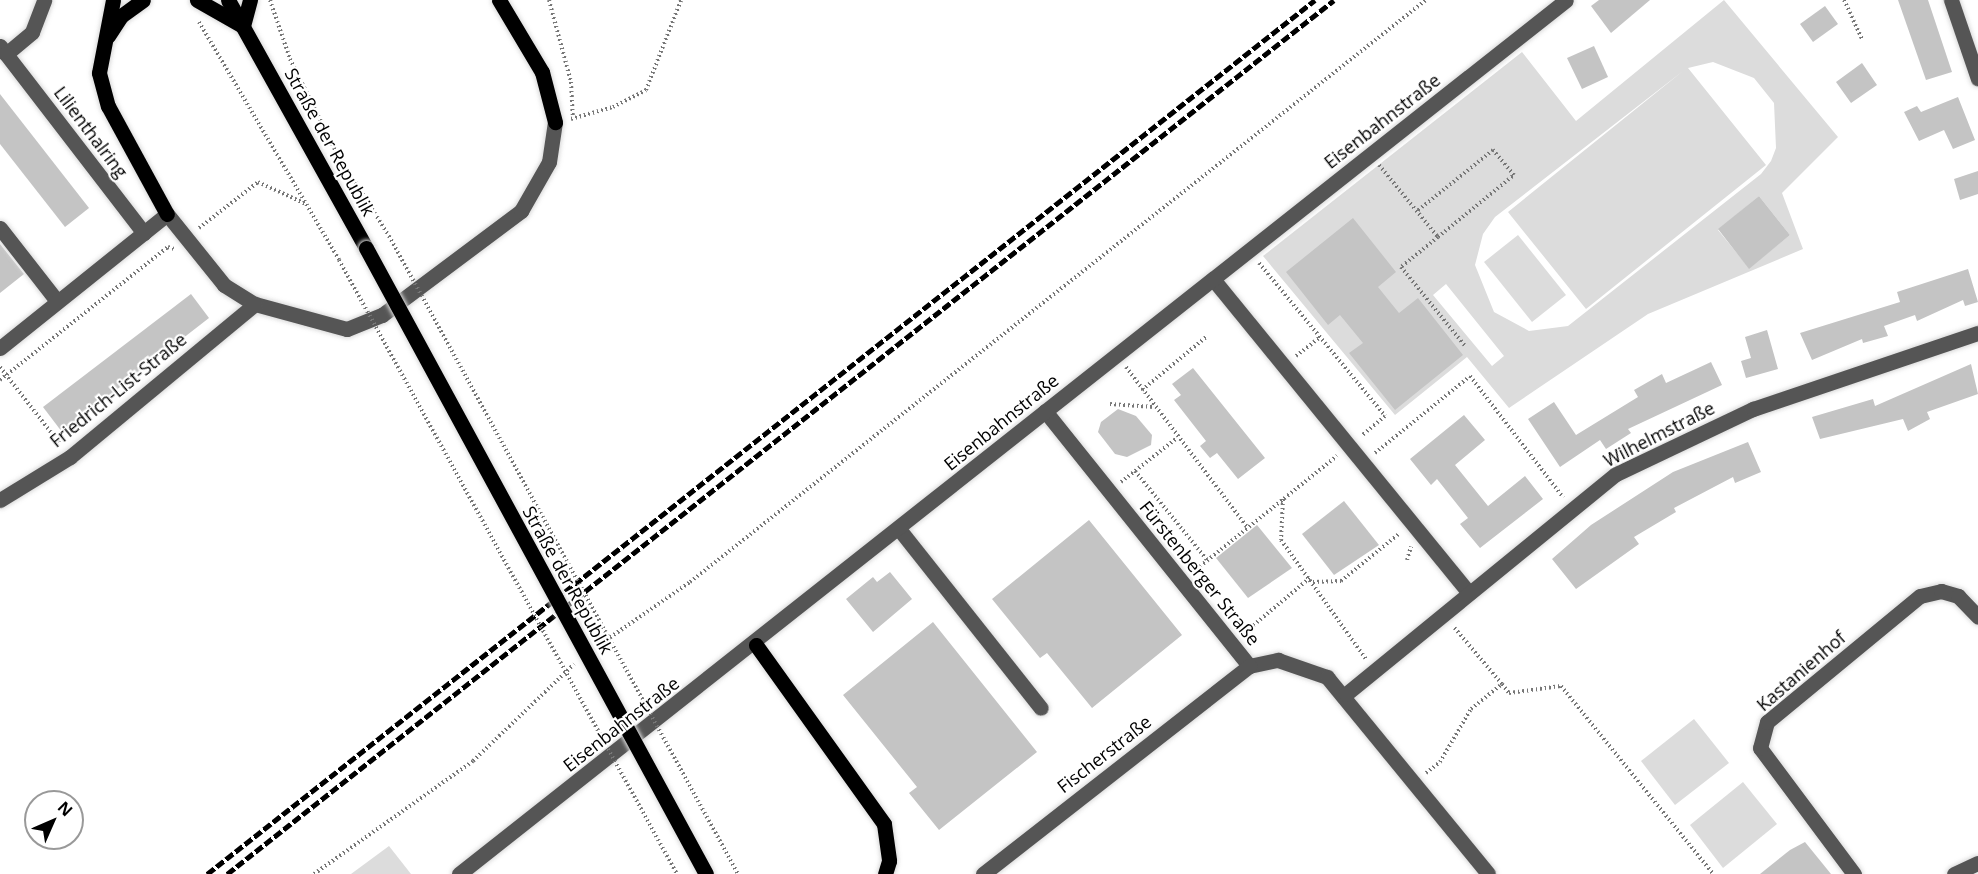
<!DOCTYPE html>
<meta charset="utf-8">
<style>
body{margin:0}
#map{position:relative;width:1978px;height:874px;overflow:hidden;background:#fff;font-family:"Open Sans",sans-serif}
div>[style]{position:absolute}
.green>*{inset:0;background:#dcdcdc}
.building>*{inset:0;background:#c4c4c4}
.path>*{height:4px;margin-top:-2px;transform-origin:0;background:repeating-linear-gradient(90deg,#777 0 1.5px,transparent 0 4.5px)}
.roads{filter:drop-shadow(0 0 2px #dbdbdb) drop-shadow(0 0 2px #dbdbdb)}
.minor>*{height:15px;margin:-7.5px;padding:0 7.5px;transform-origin:7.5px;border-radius:7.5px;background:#555}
.major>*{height:15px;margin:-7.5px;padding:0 7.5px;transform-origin:7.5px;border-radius:7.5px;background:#000}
.rail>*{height:4.5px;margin-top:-2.25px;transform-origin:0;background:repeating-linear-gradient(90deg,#000 0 9px,transparent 0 12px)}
.path-bridge>*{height:4px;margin-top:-2px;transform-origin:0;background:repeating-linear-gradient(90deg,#777 0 1.5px,transparent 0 4.5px)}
.bridges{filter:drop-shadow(0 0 2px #dbdbdb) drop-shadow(0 0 2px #dbdbdb)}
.major-bridge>*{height:15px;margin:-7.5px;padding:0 7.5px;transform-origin:7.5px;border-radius:7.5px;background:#000}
span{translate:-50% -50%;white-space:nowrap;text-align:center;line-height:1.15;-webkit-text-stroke:4.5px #fff;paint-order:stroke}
.street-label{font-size:18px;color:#000}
.north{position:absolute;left:24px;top:790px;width:60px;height:60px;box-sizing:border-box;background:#fff;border:2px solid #999;border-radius:50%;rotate:45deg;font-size:16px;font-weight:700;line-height:24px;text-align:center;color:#000}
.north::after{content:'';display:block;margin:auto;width:21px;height:27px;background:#000;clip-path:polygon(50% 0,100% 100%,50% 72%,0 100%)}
</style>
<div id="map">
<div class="green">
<i style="clip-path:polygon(evenodd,1724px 0,1838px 137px,1782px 193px,1803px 249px,1648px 314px,1509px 408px,1467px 357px,1395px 415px,1263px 256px,1522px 52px,1576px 121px,1724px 0,1713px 62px,1754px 78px,1774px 103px,1776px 148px,1771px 161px,1761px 174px,1568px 326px,1529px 331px,1494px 312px,1475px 265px,1483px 234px,1495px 217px,1683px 71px,1508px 212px,1586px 309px,1766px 165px,1688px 68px,1713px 62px,1724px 0,1759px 196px,1790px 235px,1749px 268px,1718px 230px,1759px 196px,1724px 0,1446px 284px,1504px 356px,1492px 366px,1433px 295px,1446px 284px)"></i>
<i style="clip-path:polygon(1518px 235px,1566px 295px,1532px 322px,1484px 262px)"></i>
<i style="clip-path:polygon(1694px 719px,1729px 763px,1675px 805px,1641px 761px)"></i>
<i style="clip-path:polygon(1743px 782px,1777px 824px,1723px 868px,1690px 825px)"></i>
<i style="clip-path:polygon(389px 846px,411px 874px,351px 874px)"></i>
</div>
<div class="building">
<i style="clip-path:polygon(1599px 0,1650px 0,1611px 33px,1591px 6px)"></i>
<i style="clip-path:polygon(1898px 0,1928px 0,1952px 72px,1926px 80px)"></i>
<i style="clip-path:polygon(1825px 6px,1838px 24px,1813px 42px,1800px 24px)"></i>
<i style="clip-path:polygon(1594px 46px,1608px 77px,1582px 89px,1567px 58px)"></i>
<i style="clip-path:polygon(1862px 63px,1877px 85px,1851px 103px,1836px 82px)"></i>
<i style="clip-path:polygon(0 94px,89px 208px,65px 227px,0 144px)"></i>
<i style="clip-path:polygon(1958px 97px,1975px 140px,1953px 149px,1944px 130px,1919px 141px,1904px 112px,1917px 106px,1921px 112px)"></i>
<i style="clip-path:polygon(1978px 171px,1978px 194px,1960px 200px,1954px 179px)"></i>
<i style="clip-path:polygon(1759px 196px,1790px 235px,1749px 269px,1718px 229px)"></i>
<i style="clip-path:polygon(1353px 218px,1396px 272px,1378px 287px,1399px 313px,1418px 298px,1463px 355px,1395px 410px,1349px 353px,1363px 343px,1340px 315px,1328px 325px,1286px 272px)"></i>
<i style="clip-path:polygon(0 244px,24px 274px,0 293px)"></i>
<i style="clip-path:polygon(1968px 269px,1978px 302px,1965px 306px,1963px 300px,1917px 321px,1915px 315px,1884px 326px,1888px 336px,1863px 343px,1862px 339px,1812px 360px,1800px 333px,1900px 302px,1897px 292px)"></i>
<i style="clip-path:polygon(191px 294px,209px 318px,62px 432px,43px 407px)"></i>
<i style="clip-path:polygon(1767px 330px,1778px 369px,1746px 378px,1741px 361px,1751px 358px,1745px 337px)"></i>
<i style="clip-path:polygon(1711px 362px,1722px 385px,1628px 429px,1631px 433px,1606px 449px,1600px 440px,1560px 467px,1528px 419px,1554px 402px,1576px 435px,1638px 397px,1634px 390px,1662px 374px,1666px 383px)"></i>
<i style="clip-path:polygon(1971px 364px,1978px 394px,1927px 412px,1930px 419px,1908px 431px,1903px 419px,1820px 439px,1812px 417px,1873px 399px,1875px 406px)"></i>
<i style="clip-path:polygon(1193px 368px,1265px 458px,1238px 479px,1217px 453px,1210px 458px,1200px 446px,1206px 441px,1174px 400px,1181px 395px,1172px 384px)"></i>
<i style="clip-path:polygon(1118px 409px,1136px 416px,1152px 435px,1151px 445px,1127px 457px,1115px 454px,1098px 432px,1101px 422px)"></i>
<i style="clip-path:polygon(1464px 415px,1485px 440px,1455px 465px,1488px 506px,1525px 476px,1543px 499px,1480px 548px,1460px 524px,1468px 518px,1437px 479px,1431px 485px,1410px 459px)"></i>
<i style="clip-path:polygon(1748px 442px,1761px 472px,1735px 483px,1733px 477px,1674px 508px,1676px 512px,1634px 537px,1639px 544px,1576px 589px,1552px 559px,1591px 525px,1673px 472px)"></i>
<i style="clip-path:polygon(1344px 501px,1379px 545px,1334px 575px,1302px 534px)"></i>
<i style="clip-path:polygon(1089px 520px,1182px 635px,1092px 708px,1047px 653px,1040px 658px,992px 599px)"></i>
<i style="clip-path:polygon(1257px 525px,1292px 568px,1248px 598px,1216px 558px)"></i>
<i style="clip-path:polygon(890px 572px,912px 599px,873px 632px,846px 599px,873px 577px,877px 582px)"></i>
<i style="clip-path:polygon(933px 622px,1037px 752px,939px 830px,909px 793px,917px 787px,843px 695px)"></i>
<i style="clip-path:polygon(1805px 842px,1831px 874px,1760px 874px,1790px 850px)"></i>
</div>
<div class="path">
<i style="left:270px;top:0;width:62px;rotate:71.3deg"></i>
<i style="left:290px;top:59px;width:99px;rotate:63.7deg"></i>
<i style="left:334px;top:148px;width:104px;rotate:58deg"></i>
<i style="left:549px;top:0;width:85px;rotate:75deg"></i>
<i style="left:571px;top:82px;width:36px;rotate:87deg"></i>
<i style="left:1844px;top:0;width:43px;rotate:65.2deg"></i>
<i style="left:199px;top:22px;width:276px;rotate:59.5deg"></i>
<i style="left:571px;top:119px;width:44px;rotate:-15.9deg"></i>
<i style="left:613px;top:107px;width:37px;rotate:-27deg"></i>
<i style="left:646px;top:90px;width:97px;rotate:-68.7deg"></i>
<i style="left:1379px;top:165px;width:93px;rotate:50.7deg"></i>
<i style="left:1438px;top:237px;width:98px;rotate:-39.2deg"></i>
<i style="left:1514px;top:175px;width:33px;rotate:-130deg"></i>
<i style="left:1493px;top:150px;width:97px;rotate:141.2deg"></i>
<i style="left:199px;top:228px;width:75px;rotate:-37.9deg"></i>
<i style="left:258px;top:182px;width:53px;rotate:24.6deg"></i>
<i style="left:1438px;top:237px;width:48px;rotate:141deg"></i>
<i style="left:1401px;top:267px;width:103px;rotate:50.9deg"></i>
<i style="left:1259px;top:263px;width:198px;rotate:50.5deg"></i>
<i style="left:1385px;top:416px;width:31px;rotate:140deg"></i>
<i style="left:1296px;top:356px;width:29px;rotate:-38deg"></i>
<i style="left:0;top:367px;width:98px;rotate:52.1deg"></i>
<i style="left:1126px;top:367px;width:201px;rotate:52.9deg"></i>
<i style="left:0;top:380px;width:214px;rotate:-38.4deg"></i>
<i style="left:168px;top:247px;width:6px;rotate:18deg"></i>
<i style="left:1142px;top:390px;width:83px;rotate:-39.6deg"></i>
<i style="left:1110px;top:404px;width:44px;rotate:3.9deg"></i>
<i style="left:1375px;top:453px;width:122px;rotate:-39deg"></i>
<i style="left:1470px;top:376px;width:153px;rotate:52.5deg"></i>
<i style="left:1135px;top:471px;width:114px;rotate:51deg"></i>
<i style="left:1121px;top:482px;width:71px;rotate:-38.2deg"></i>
<i style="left:1283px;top:499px;width:41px;rotate:92.8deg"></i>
<i style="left:1281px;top:540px;width:146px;rotate:54.5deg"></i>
<i style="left:1407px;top:560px;width:14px;rotate:-73deg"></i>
<i style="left:1193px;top:572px;width:185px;rotate:-38.9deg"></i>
<i style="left:1313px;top:582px;width:28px;rotate:-2deg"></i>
<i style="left:1341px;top:581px;width:76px;rotate:-39.1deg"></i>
<i style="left:1243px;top:634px;width:89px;rotate:-40deg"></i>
<i style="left:599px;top:645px;width:111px;rotate:-34.7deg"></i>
<i style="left:690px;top:582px;width:938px;rotate:-38.34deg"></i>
<i style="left:1502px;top:684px;width:11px;rotate:52deg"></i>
<i style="left:1509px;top:693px;width:52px;rotate:-7.7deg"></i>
<i style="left:1561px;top:686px;width:242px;rotate:51deg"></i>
<i style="left:1426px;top:773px;width:18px;rotate:-38deg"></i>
<i style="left:1440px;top:762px;width:61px;rotate:-59.7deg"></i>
<i style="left:1471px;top:709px;width:40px;rotate:-39deg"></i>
<i style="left:1502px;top:684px;width:76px;rotate:-130.2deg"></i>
<i style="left:314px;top:874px;width:195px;rotate:-35.4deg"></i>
<i style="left:473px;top:761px;width:140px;rotate:-43.8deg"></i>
</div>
<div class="roads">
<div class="minor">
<i style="left:1951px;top:0;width:83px;rotate:71.1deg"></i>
<i style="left:0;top:46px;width:10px;rotate:53deg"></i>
<i style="left:6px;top:54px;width:34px;rotate:-40deg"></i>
<i style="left:32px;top:32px;width:34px;rotate:-69deg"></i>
<i style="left:6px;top:54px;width:226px;rotate:52.4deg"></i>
<i style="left:0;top:228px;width:93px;rotate:52deg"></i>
<i style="left:1213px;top:279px;width:405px;rotate:50.8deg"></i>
<i style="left:0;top:348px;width:214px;rotate:-38.7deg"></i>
<i style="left:167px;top:214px;width:91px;rotate:51.2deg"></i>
<i style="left:224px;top:285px;width:36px;rotate:32deg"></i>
<i style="left:255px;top:304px;width:95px;rotate:15.2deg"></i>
<i style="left:347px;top:329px;width:38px;rotate:-22deg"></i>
<i style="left:382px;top:315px;width:174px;rotate:-36.8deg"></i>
<i style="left:521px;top:211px;width:56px;rotate:-60.3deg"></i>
<i style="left:549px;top:162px;width:40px;rotate:-81.5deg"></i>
<i style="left:1045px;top:411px;width:327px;rotate:51.3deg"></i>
<i style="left:1249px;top:666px;width:30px;rotate:-12deg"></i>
<i style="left:1278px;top:660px;width:52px;rotate:19.1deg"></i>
<i style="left:1327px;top:677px;width:254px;rotate:50.7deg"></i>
<i style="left:0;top:500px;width:82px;rotate:-31.6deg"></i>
<i style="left:70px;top:457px;width:240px;rotate:-39.6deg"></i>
<i style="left:899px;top:529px;width:228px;rotate:51.6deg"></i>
<i style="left:1346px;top:694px;width:348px;rotate:-39.2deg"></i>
<i style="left:1616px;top:474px;width:152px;rotate:-25.4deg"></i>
<i style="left:1753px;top:409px;width:237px;rotate:-18.7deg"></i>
<i style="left:459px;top:874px;width:1410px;rotate:-38.29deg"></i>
<i style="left:983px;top:874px;width:338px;rotate:-38deg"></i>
<i style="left:1854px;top:874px;width:157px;rotate:-126.7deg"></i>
<i style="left:1760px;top:748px;width:27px;rotate:-75deg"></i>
<i style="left:1767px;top:722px;width:198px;rotate:-39.5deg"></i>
<i style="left:1920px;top:596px;width:22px;rotate:-13deg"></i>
<i style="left:1941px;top:591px;width:18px;rotate:16deg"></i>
<i style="left:1958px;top:596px;width:29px;rotate:46deg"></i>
<i style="left:1954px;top:874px;width:26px;rotate:-25deg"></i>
</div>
<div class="major">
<i style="left:113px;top:0;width:74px;rotate:100.9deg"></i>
<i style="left:99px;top:73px;width:34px;rotate:75deg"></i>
<i style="left:108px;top:106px;width:123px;rotate:61.4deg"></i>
<i style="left:197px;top:0;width:53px;rotate:29.5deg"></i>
<i style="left:228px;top:0;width:284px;rotate:60.9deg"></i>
<i style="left:499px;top:0;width:84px;rotate:59.2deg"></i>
<i style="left:542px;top:72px;width:52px;rotate:75.4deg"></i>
<i style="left:243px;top:26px;width:27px;rotate:-75deg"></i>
<i style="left:108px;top:36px;width:24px;rotate:-57deg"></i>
<i style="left:121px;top:16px;width:27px;rotate:-36deg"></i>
<i style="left:756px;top:645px;width:220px;rotate:54.4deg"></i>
<i style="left:884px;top:824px;width:37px;rotate:82deg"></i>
<i style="left:889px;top:861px;width:14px;rotate:107deg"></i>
</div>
</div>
<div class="rail">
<i style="left:207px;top:874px;width:1411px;rotate:-38.27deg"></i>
<i style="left:227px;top:874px;width:1410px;rotate:-38.29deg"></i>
</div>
<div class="path-bridge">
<i style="left:389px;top:236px;width:727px;rotate:61.32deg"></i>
<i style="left:339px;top:260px;width:701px;rotate:61.17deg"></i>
</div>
<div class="bridges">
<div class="major-bridge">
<i style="left:366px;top:248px;width:712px;rotate:61.49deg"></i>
</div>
</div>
<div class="street-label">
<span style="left:1382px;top:121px;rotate:-38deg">Eisenbahnstraße</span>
<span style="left:91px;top:132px;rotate:53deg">Lilienthalring</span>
<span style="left:330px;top:142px;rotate:61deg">Straße der Republik</span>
<span style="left:118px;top:390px;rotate:-39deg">Friedrich-List-Straße</span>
<span style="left:1001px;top:422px;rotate:-39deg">Eisenbahnstraße</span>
<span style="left:1659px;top:434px;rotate:-27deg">Wilhelmstraße</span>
<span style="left:1200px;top:573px;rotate:51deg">Fürstenberger Straße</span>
<span style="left:568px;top:580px;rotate:61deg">Straße der Republik</span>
<span style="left:1801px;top:671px;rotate:-41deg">Kastanienhof</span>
<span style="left:621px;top:724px;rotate:-38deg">Eisenbahnstraße</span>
<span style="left:1104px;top:754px;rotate:-38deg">Fischerstraße</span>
</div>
<div class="north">N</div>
</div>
